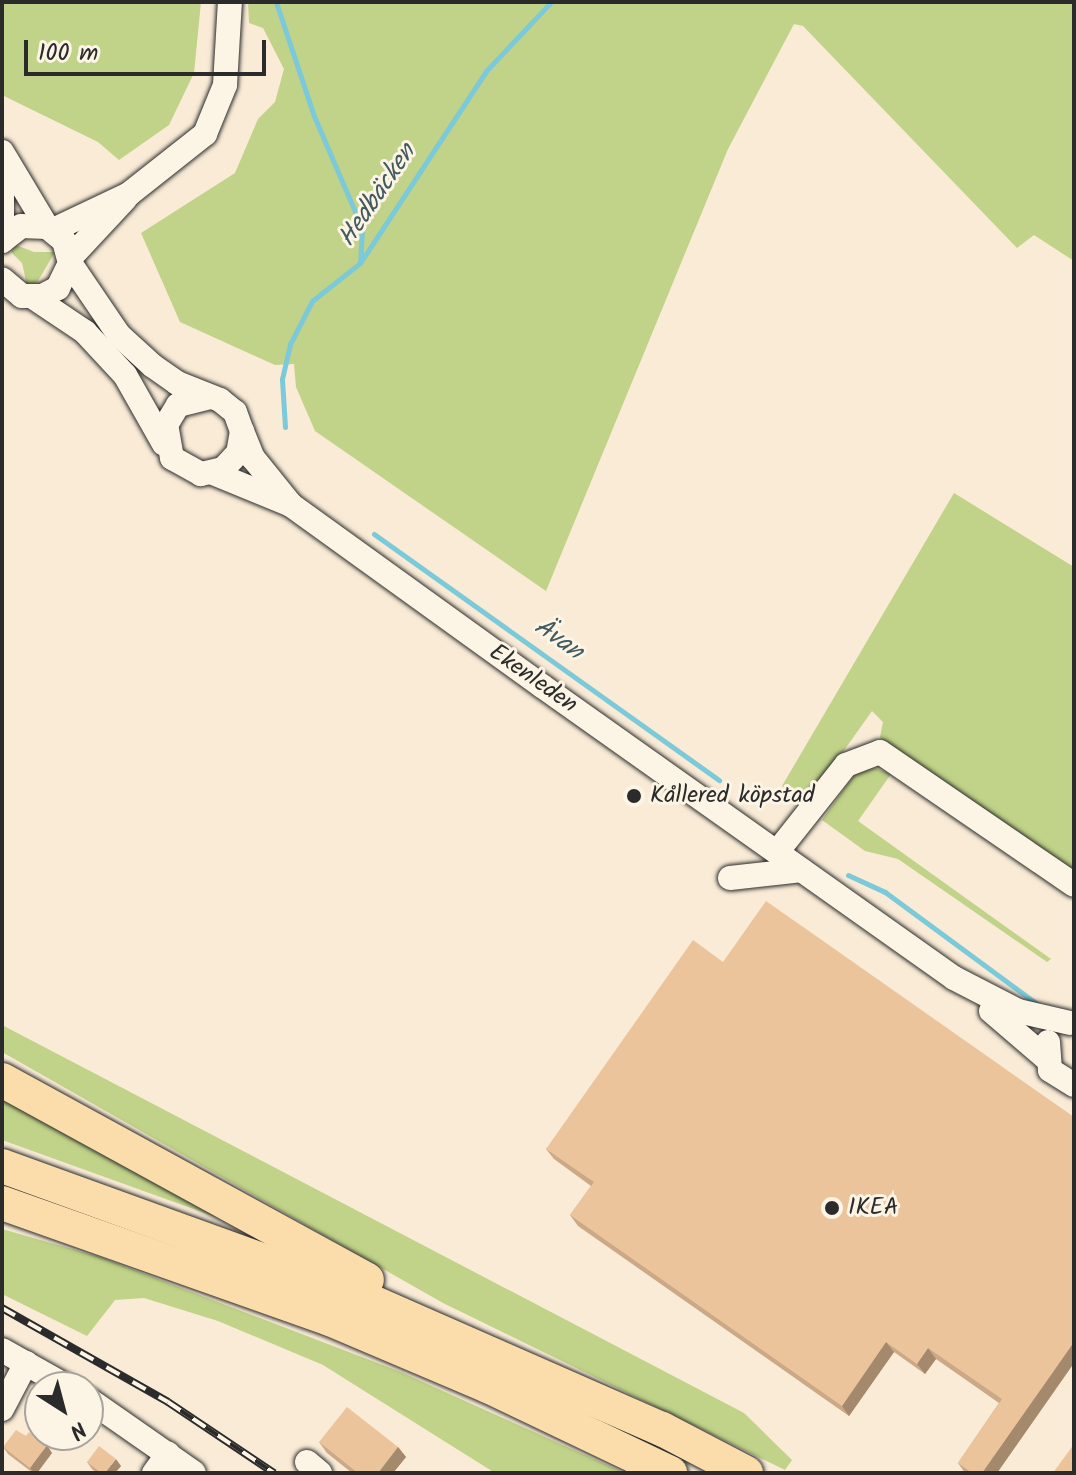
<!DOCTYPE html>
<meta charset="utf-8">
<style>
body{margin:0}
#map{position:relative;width:1076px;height:1475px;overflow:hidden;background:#f9ebd6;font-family:Kalam,sans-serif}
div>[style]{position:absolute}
.green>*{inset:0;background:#c0d388}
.stream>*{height:5px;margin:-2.5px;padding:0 2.5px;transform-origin:2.5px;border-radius:2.5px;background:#7bc9d9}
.roads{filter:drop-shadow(0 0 2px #2b2b2b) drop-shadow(0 0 2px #2b2b2b)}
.minor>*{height:24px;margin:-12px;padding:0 12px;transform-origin:12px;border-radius:12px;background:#fcf5e5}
.highway>*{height:34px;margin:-17px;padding:0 17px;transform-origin:17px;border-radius:17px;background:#faddab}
.rail>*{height:8px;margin-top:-4px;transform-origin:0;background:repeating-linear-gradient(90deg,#fcf5e5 0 15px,#2b2b2b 0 30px);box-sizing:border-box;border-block:2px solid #2b2b2b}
.wall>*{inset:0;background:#cba986}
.shaded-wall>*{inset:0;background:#a5896d}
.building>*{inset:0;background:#ecc49c}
.dots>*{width:22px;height:22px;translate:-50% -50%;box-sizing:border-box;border:4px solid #fcf5e5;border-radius:50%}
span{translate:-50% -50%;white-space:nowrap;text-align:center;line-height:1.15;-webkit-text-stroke:6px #fcf5e5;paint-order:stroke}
.street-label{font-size:24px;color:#2b2b2b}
.poi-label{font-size:24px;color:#2b2b2b}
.left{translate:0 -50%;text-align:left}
.water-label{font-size:26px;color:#435a5f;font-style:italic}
.frame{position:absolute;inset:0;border:4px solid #2b2b2b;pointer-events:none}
.north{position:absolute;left:24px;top:1371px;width:80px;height:80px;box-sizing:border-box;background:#fcf5e5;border:2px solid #a8a49b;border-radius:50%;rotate:144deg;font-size:22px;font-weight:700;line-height:32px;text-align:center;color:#2b2b2b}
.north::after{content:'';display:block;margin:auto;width:28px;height:36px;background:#2b2b2b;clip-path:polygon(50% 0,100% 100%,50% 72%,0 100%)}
.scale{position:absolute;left:24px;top:40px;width:242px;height:36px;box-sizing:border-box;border:4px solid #2b2b2b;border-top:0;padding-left:10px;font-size:24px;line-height:28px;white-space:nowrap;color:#2b2b2b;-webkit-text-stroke:6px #fcf5e5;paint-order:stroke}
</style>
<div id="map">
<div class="green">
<i style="clip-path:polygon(2px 2px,201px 2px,194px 73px,169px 125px,119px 160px,98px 142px,4px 96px)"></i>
<i style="clip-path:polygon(248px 2px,1074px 2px,1074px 261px,1034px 235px,1017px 248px,803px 26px,794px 24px,728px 149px,546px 591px,315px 431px,296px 387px,294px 364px,275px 365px,180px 322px,141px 233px,235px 173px,258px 119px,275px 102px,284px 69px,263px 28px,249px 23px)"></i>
<i style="clip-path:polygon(16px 245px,34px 252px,55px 252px,35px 286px,27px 285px,22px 263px,11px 252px)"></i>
<i style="clip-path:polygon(954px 493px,1074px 567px,1074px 883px,890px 749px,880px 737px,883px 722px,872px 711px,823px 780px,796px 803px,782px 786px)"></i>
<i style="clip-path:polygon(875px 768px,891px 774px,858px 821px,1051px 959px,1047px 962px,898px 859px,865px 851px,822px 820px,857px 771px)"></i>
<i style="clip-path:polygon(2px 1025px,744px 1413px,792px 1460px,785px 1470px,443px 1303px,2px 1052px)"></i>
<i style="clip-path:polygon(2px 1093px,224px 1220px,2px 1140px)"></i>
<i style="clip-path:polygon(2px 1229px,100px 1257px,401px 1372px,625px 1473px,495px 1473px,323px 1365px,218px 1321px,144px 1298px,115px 1300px,87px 1336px,2px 1294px)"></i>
</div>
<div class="stream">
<i style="left:276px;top:2px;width:120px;rotate:71.6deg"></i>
<i style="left:314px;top:116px;width:122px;rotate:66.8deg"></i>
<i style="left:362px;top:228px;width:33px;rotate:93deg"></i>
<i style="left:285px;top:427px;width:48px;rotate:-93.6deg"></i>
<i style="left:282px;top:379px;width:36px;rotate:-77deg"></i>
<i style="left:290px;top:344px;width:48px;rotate:-62.9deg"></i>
<i style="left:312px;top:301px;width:61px;rotate:-38.4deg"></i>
<i style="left:360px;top:263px;width:230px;rotate:-56.7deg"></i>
<i style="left:486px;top:71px;width:95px;rotate:-46.7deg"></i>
<i style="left:374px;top:534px;width:424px;rotate:35.5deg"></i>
<i style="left:848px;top:875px;width:41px;rotate:24.7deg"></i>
<i style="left:885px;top:892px;width:194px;rotate:36.4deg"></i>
</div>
<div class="roads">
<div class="minor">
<i style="left:2px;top:152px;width:87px;rotate:59deg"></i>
<i style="left:2px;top:176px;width:65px;rotate:90deg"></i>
<i style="left:53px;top:230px;width:84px;rotate:-25.3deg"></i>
<i style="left:129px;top:194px;width:97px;rotate:-38.3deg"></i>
<i style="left:205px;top:134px;width:53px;rotate:-67.8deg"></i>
<i style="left:225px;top:85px;width:83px;rotate:-86.6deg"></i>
<i style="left:2px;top:241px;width:24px;rotate:-38deg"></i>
<i style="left:21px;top:226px;width:26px;rotate:2deg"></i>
<i style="left:47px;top:227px;width:22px;rotate:39deg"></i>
<i style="left:64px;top:241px;width:23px;rotate:75deg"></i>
<i style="left:70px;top:263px;width:28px;rotate:116deg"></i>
<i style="left:58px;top:288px;width:18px;rotate:153deg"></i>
<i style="left:42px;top:296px;width:20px;rotate:180deg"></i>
<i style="left:22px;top:296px;width:26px;rotate:-140deg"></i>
<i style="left:70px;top:258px;width:81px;rotate:-47deg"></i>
<i style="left:70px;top:263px;width:87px;rotate:55.8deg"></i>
<i style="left:119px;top:335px;width:46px;rotate:42.4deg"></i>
<i style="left:153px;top:366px;width:29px;rotate:35deg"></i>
<i style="left:177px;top:383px;width:46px;rotate:21.6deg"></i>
<i style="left:220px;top:400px;width:19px;rotate:39deg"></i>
<i style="left:235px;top:412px;width:20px;rotate:70deg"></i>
<i style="left:242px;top:431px;width:22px;rotate:100deg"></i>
<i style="left:238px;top:453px;width:22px;rotate:133deg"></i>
<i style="left:223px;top:469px;width:23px;rotate:167deg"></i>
<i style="left:201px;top:474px;width:33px;rotate:-151deg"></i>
<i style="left:172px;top:458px;width:34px;rotate:-100deg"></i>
<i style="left:166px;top:425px;width:23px;rotate:-59deg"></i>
<i style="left:178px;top:405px;width:34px;rotate:-14deg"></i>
<i style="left:33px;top:297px;width:63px;rotate:33.9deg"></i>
<i style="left:85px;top:332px;width:59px;rotate:47.1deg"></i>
<i style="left:125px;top:375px;width:79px;rotate:60.5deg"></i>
<i style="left:242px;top:431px;width:29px;rotate:68deg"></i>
<i style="left:253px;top:458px;width:60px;rotate:51deg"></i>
<i style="left:291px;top:505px;width:309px;rotate:35.8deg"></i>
<i style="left:542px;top:686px;width:505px;rotate:35.33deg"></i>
<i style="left:954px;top:978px;width:72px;rotate:27.3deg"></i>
<i style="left:1018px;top:1011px;width:53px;rotate:13deg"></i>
<i style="left:213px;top:473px;width:84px;rotate:22.3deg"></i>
<i style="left:777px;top:852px;width:111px;rotate:-51.6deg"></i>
<i style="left:846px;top:765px;width:36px;rotate:-21deg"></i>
<i style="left:880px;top:752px;width:235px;rotate:34.4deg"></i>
<i style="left:730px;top:878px;width:72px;rotate:-6.3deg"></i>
<i style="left:991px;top:1011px;width:72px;rotate:40.5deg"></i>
<i style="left:1048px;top:1042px;width:28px;rotate:86deg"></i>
<i style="left:1050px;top:1070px;width:28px;rotate:32deg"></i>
<i style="left:2px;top:1350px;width:76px;rotate:29.3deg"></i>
<i style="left:88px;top:1399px;width:129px;rotate:34.9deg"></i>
<i style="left:2px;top:1409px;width:52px;rotate:-62.4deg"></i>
<i style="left:307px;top:1462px;width:17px;rotate:40deg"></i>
<i style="left:154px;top:1473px;width:24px;rotate:-54deg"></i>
</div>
<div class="highway">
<i style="left:2px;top:1080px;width:416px;rotate:28.7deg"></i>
<i style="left:2px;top:1166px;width:367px;rotate:19.9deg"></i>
<i style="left:347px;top:1291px;width:344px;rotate:23.7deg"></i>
<i style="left:662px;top:1429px;width:95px;rotate:27.6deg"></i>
<i style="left:2px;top:1203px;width:348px;rotate:19.5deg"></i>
<i style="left:330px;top:1319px;width:172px;rotate:23deg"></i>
<i style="left:488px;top:1386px;width:202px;rotate:25.5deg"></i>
</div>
</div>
<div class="rail">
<i style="left:2px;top:1308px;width:191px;rotate:29.5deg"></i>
<i style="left:168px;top:1402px;width:128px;rotate:33.8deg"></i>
</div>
<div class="wall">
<i style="clip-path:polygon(723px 962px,1074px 1117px,1074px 1363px,997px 1473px,965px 1473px,958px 1463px,999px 1403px,936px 1359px,925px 1374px,894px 1352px,849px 1416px,578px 1226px,570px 1215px,591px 1186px,554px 1159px,546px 1149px)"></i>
<i style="clip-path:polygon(319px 1442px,398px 1447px,406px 1457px,393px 1473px,352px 1473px,327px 1453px)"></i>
<i style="clip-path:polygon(3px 1447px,52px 1453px,37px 1473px,33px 1473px,8px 1454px)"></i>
<i style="clip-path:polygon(87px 1462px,121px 1466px,115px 1473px,97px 1473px,92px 1469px)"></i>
</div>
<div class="shaded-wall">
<i style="clip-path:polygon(886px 1342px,894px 1352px,849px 1416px,842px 1406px)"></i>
<i style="clip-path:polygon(1074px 1342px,1074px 1363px,997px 1473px,982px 1473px)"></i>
<i style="clip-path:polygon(928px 1348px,936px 1359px,925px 1374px,917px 1364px)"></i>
<i style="clip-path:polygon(47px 1445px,52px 1453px,37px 1473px,34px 1473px,30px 1468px)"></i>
<i style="clip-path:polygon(398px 1447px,406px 1457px,393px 1473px,378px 1473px)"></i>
<i style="clip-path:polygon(116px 1459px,121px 1466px,115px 1473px,105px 1473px)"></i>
</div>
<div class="building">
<i style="clip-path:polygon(766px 901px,1074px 1117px,1074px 1342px,982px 1473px,972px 1473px,958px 1463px,1002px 1399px,928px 1348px,917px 1364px,886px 1342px,842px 1406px,570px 1215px,594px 1182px,546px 1149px,693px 940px,723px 962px)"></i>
<i style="clip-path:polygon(347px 1407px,398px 1447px,378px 1473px,358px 1473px,319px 1442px)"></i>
<i style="clip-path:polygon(16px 1430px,26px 1436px,29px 1432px,47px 1445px,30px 1468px,3px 1447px)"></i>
<i style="clip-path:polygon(1074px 1444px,1074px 1473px,1053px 1473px)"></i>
<i style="clip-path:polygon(99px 1446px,116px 1459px,105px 1473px,101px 1473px,87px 1462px)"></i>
</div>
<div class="dots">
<i style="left:634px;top:796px;background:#2b2b2b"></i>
<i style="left:832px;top:1208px;background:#2b2b2b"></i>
</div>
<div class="street-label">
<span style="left:533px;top:679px;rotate:35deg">Ekenleden</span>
</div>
<div class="poi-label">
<span class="left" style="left:650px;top:796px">Kållered köpstad</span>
<span class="left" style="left:848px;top:1208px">IKEA</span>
</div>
<div class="water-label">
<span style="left:378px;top:196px;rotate:-56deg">Hedbäcken</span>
<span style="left:558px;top:640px;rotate:35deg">Ävan</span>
</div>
<div class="frame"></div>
<div class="north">N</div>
<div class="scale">100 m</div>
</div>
